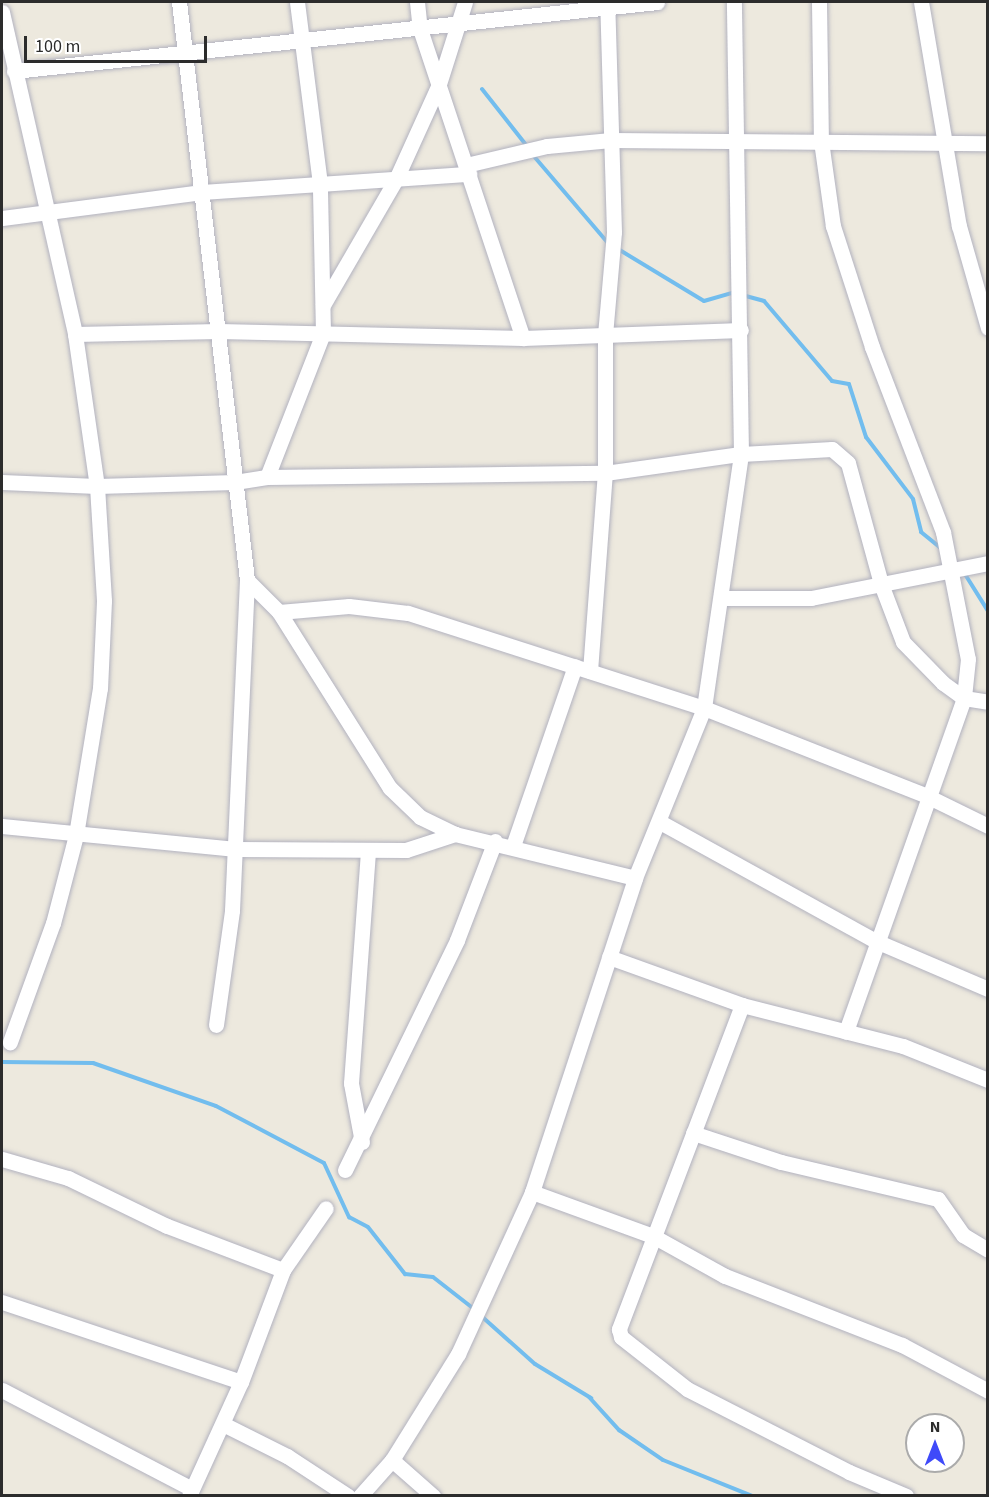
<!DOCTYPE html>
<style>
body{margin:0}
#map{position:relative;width:989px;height:1497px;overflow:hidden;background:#ede9de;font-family:"Source Sans 3",sans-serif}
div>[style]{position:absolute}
.stream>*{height:4px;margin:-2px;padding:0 2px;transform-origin:2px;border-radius:2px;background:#72bdee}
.roads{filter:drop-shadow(0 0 2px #b2b2bf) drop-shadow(0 0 2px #b2b2bf)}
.minor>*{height:15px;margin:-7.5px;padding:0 7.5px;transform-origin:7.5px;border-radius:7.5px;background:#fff}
span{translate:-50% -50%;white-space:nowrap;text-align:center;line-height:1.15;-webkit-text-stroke:4.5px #fff;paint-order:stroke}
.frame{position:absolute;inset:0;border:3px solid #2c2c2c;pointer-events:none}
.north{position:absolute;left:905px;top:1413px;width:60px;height:60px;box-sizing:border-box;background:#fff;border:2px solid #ababab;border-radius:50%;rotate:0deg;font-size:16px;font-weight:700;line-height:24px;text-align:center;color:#2c2c2c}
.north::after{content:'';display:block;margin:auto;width:21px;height:27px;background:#3f4af9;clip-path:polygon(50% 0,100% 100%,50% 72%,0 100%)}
.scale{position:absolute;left:24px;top:36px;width:183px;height:27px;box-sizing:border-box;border:3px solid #2c2c2c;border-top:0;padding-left:8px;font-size:18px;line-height:21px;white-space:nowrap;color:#2c2c2c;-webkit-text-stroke:4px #fff;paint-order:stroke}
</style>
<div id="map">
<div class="stream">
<i style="left:482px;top:89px;width:71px;rotate:51.8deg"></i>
<i style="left:532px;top:154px;width:118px;rotate:49.5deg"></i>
<i style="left:618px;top:249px;width:100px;rotate:31.2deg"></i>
<i style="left:704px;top:301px;width:32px;rotate:-16deg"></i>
<i style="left:742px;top:295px;width:23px;rotate:15deg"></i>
<i style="left:764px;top:301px;width:105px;rotate:49.6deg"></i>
<i style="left:832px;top:381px;width:17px;rotate:10deg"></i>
<i style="left:849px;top:384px;width:56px;rotate:72.2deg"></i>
<i style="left:866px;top:437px;width:78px;rotate:52.8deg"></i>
<i style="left:913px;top:499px;width:34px;rotate:76deg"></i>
<i style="left:921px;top:532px;width:26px;rotate:39deg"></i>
<i style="left:963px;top:571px;width:47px;rotate:58deg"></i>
<i style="left:2px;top:1062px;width:91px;rotate:0.6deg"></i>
<i style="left:93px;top:1063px;width:130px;rotate:19.3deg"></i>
<i style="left:216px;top:1106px;width:122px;rotate:27.8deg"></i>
<i style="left:324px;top:1163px;width:60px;rotate:65.2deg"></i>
<i style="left:349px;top:1217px;width:21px;rotate:28deg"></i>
<i style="left:368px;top:1227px;width:60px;rotate:51.8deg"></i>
<i style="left:405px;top:1274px;width:28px;rotate:6deg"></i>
<i style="left:433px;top:1277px;width:52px;rotate:38deg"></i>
<i style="left:479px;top:1314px;width:75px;rotate:41.8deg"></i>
<i style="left:535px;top:1364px;width:66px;rotate:31.3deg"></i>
<i style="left:589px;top:1397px;width:45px;rotate:47.7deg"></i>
<i style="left:619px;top:1430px;width:53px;rotate:34.3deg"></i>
<i style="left:663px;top:1460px;width:96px;rotate:22deg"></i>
</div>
<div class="roads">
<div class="minor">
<i style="left:179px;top:2px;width:582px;rotate:83.29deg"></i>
<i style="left:247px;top:580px;width:331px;rotate:92.6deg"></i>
<i style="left:232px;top:911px;width:115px;rotate:98deg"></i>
<i style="left:417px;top:2px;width:27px;rotate:84deg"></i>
<i style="left:420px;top:29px;width:326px;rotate:71.6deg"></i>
<i style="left:819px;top:2px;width:139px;rotate:89.2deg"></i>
<i style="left:821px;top:141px;width:86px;rotate:82deg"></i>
<i style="left:833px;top:226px;width:127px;rotate:72.1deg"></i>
<i style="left:872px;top:347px;width:198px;rotate:69deg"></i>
<i style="left:943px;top:532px;width:129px;rotate:78.9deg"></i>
<i style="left:968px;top:659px;width:39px;rotate:96deg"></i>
<i style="left:964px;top:698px;width:354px;rotate:109.5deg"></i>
<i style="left:921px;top:2px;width:227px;rotate:80.4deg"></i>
<i style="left:959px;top:226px;width:106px;rotate:74.1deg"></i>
<i style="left:2px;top:12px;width:330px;rotate:77.2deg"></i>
<i style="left:75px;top:334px;width:154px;rotate:81.8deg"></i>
<i style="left:97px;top:486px;width:115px;rotate:86.5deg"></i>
<i style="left:104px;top:601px;width:87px;rotate:92.6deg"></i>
<i style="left:100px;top:688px;width:149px;rotate:99.3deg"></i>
<i style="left:76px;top:835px;width:91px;rotate:104.6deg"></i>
<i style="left:53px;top:923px;width:127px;rotate:109.9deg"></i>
<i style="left:14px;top:71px;width:647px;rotate:-6.12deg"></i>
<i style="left:466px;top:165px;width:83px;rotate:-13.2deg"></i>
<i style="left:547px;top:146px;width:64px;rotate:-5.4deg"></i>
<i style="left:611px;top:140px;width:377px;rotate:0.5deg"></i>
<i style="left:2px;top:218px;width:202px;rotate:-7.4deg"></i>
<i style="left:202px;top:192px;width:268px;rotate:-3.9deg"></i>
<i style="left:323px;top:305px;width:146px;rotate:-59.9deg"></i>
<i style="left:396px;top:179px;width:104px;rotate:-65.6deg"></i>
<i style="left:439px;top:84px;width:86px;rotate:-72.4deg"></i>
<i style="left:75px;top:334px;width:144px;rotate:-1.2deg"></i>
<i style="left:219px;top:331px;width:304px;rotate:1.3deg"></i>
<i style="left:523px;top:338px;width:218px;rotate:-2.1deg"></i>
<i style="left:267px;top:477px;width:155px;rotate:-68.7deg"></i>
<i style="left:323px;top:333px;width:149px;rotate:-91.2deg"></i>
<i style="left:320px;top:184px;width:183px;rotate:-97.2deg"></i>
<i style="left:2px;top:482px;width:95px;rotate:2.4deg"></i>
<i style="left:97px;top:486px;width:138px;rotate:-1.7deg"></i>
<i style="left:235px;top:482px;width:32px;rotate:-9deg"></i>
<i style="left:267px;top:477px;width:338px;rotate:-0.7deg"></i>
<i style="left:605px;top:473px;width:137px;rotate:-8deg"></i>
<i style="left:741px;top:454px;width:91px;rotate:-3.1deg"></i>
<i style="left:832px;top:449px;width:21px;rotate:41deg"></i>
<i style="left:848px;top:463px;width:125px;rotate:74.7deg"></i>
<i style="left:881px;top:584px;width:62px;rotate:69.2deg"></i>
<i style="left:903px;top:642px;width:57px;rotate:45.7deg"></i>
<i style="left:943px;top:683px;width:26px;rotate:36deg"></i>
<i style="left:964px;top:698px;width:24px;rotate:9deg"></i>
<i style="left:247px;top:580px;width:45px;rotate:45deg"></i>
<i style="left:279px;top:612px;width:208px;rotate:57.8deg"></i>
<i style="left:390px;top:788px;width:42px;rotate:44deg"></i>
<i style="left:420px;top:817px;width:39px;rotate:26deg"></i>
<i style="left:455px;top:834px;width:185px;rotate:13.7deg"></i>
<i style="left:721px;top:598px;width:90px"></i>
<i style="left:811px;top:598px;width:180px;rotate:-11.2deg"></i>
<i style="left:279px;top:612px;width:70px;rotate:-4.9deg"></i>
<i style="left:349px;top:606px;width:59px;rotate:6.8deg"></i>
<i style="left:408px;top:613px;width:311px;rotate:17.8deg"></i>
<i style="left:704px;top:708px;width:240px;rotate:21.5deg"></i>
<i style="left:927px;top:796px;width:68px;rotate:26.2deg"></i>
<i style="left:590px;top:671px;width:199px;rotate:-85.7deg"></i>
<i style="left:605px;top:473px;width:138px;rotate:-90deg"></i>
<i style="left:605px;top:335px;width:103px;rotate:-85deg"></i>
<i style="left:614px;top:232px;width:230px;rotate:-91.7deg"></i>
<i style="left:660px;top:822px;width:247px;rotate:28.9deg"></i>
<i style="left:876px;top:941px;width:122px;rotate:23.2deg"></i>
<i style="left:2px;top:826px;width:235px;rotate:5.6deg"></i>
<i style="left:236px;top:849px;width:170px;rotate:0.3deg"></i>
<i style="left:406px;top:850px;width:52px;rotate:-18.1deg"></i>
<i style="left:513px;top:846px;width:190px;rotate:-71deg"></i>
<i style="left:609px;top:957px;width:141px;rotate:19.8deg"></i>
<i style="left:742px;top:1005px;width:166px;rotate:14.3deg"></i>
<i style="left:903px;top:1046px;width:92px;rotate:21.8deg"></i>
<i style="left:742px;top:1005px;width:347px;rotate:110.8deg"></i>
<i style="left:619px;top:1329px;width:8px;rotate:76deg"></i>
<i style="left:621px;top:1337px;width:84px;rotate:38.2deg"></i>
<i style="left:687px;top:1389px;width:182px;rotate:27.1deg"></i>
<i style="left:849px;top:1472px;width:62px;rotate:22.8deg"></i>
<i style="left:693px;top:1133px;width:93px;rotate:18.2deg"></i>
<i style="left:781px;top:1162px;width:161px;rotate:13.3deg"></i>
<i style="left:938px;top:1199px;width:44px;rotate:55.2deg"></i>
<i style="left:963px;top:1235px;width:29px;rotate:31deg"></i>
<i style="left:362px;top:1142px;width:60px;rotate:-100.6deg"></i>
<i style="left:351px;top:1083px;width:233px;rotate:-85.8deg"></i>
<i style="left:2px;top:1159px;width:69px;rotate:16.1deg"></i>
<i style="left:68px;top:1178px;width:110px;rotate:25.9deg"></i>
<i style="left:167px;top:1226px;width:124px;rotate:20.8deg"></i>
<i style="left:345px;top:1170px;width:256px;rotate:-64deg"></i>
<i style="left:457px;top:940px;width:106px;rotate:-69deg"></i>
<i style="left:532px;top:1192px;width:129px;rotate:20deg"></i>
<i style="left:653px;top:1236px;width:82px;rotate:29.1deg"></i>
<i style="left:725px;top:1276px;width:190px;rotate:21.3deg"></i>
<i style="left:902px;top:1345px;width:98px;rotate:28.1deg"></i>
<i style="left:2px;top:1302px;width:252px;rotate:18.5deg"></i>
<i style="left:2px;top:1390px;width:214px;rotate:27.5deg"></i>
<i style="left:223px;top:1424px;width:72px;rotate:26.6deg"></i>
<i style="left:287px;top:1456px;width:73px;rotate:33.3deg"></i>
<i style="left:392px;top:1460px;width:55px;rotate:41.3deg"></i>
<i style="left:189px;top:1496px;width:125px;rotate:-65.5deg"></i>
<i style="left:241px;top:1382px;width:120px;rotate:-69.4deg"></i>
<i style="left:283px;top:1270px;width:75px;rotate:-55.3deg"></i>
<i style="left:360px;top:1496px;width:48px;rotate:-48.4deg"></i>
<i style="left:392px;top:1460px;width:125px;rotate:-58.1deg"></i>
<i style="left:458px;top:1354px;width:178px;rotate:-65.4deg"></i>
<i style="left:532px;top:1192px;width:330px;rotate:-71.8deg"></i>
<i style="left:635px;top:878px;width:183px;rotate:-67.9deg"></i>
<i style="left:704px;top:708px;width:257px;rotate:-81.7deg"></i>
<i style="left:741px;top:454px;width:452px;rotate:-90.9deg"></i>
</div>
</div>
<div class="frame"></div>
<div class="north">N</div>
<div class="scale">100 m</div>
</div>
